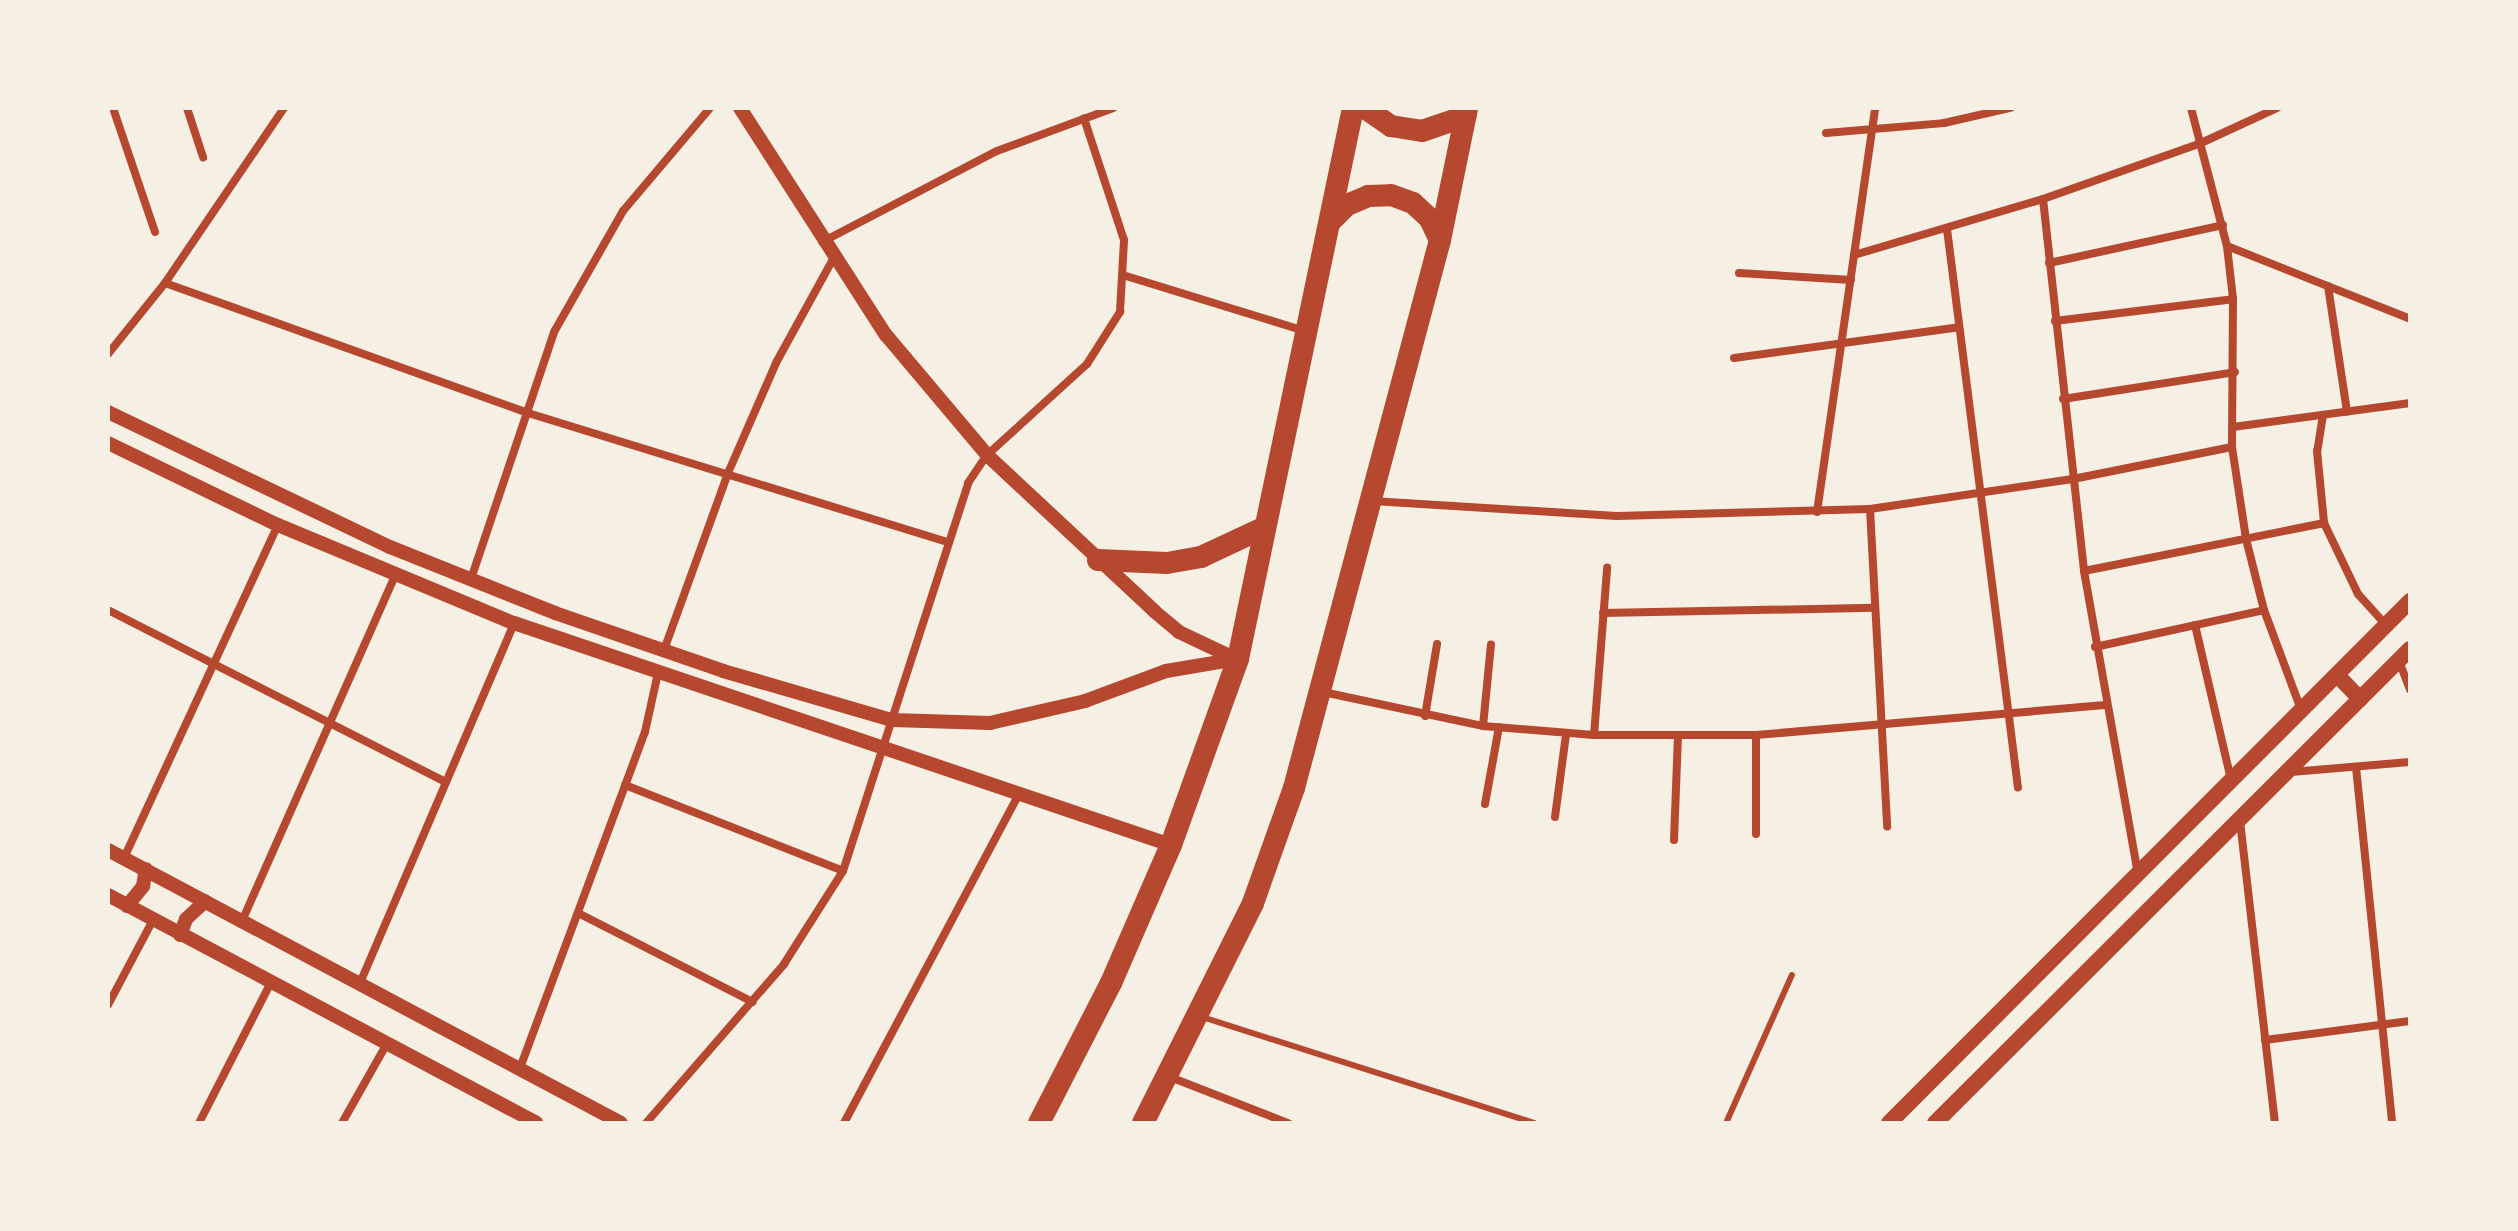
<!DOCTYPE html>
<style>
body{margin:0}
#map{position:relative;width:2518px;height:1231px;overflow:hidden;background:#f6efe4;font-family:"Asap Condensed",sans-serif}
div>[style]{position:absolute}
.service>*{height:6px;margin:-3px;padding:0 3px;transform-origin:3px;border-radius:3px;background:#b5482f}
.minor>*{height:8px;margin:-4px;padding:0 4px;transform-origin:4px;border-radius:4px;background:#b5482f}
.tertiary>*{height:14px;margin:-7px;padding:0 7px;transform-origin:7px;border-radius:7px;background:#b5482f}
.secondary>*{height:16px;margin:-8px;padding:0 8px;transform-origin:8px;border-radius:8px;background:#b5482f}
.trunk>*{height:22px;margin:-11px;padding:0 11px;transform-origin:11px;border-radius:11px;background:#b5482f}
span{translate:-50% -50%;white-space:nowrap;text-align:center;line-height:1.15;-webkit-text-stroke:8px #f6efe4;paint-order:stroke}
.frame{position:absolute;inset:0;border:110px solid #f6efe4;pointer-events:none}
</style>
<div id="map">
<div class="service">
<i style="left:1202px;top:1017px;width:349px;rotate:17.7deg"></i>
<i style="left:1726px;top:1123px;width:162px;rotate:-66deg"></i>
</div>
<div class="minor">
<i style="left:113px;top:108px;width:131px;rotate:71.3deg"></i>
<i style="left:187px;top:108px;width:52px;rotate:71.9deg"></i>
<i style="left:2191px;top:108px;width:143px;rotate:75.4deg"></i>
<i style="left:2227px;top:246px;width:53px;rotate:83.5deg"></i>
<i style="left:2233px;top:299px;width:148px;rotate:90.4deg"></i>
<i style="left:2232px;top:447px;width:93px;rotate:81.3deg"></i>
<i style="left:2246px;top:539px;width:73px;rotate:75.8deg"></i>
<i style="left:2264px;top:610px;width:109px;rotate:69.6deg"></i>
<i style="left:1826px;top:133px;width:118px;rotate:-4.8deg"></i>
<i style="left:1944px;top:123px;width:68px;rotate:-12.8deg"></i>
<i style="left:2043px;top:199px;width:374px;rotate:83.7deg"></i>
<i style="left:2084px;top:571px;width:307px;rotate:79.9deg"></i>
<i style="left:1947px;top:229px;width:563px;rotate:82.76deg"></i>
<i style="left:822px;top:242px;width:197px;rotate:-27.5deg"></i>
<i style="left:997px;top:151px;width:124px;rotate:-20.3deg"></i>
<i style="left:2227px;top:246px;width:197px;rotate:21.7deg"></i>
<i style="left:1854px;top:255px;width:197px;rotate:-16.5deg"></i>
<i style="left:2043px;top:199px;width:168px;rotate:-19.5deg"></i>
<i style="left:2201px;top:143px;width:84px;rotate:-24.7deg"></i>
<i style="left:2049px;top:263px;width:178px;rotate:-12.3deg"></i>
<i style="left:1739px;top:273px;width:112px;rotate:3.6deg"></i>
<i style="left:1126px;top:276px;width:187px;rotate:17.1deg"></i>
<i style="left:165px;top:283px;width:386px;rotate:19.7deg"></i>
<i style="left:528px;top:413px;width:438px;rotate:17.1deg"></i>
<i style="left:2328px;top:286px;width:127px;rotate:81.4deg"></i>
<i style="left:2055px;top:321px;width:179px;rotate:-7deg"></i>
<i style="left:108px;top:354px;width:91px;rotate:-51.2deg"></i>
<i style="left:165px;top:283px;width:212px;rotate:-55.8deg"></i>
<i style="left:1734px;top:358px;width:227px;rotate:-7.8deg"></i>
<i style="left:2063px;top:399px;width:174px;rotate:-8.9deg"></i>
<i style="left:2323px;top:415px;width:36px;rotate:99deg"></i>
<i style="left:2317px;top:451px;width:72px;rotate:84.4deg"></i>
<i style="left:2324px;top:523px;width:79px;rotate:64.4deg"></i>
<i style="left:2358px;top:594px;width:42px;rotate:47.9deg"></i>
<i style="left:2233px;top:427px;width:179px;rotate:-7.7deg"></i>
<i style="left:1372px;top:501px;width:245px;rotate:3.5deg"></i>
<i style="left:1617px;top:516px;width:253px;rotate:-1.6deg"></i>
<i style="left:1870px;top:509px;width:205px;rotate:-8.4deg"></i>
<i style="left:2073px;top:479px;width:162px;rotate:-11.4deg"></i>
<i style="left:1870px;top:509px;width:318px;rotate:86.9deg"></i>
<i style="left:1817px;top:512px;width:408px;rotate:-81.8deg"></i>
<i style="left:2084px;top:571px;width:245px;rotate:-11.3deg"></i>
<i style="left:471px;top:579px;width:261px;rotate:-71.4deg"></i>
<i style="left:554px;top:332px;width:139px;rotate:-60.3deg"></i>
<i style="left:623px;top:211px;width:135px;rotate:-49.8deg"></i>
<i style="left:108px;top:610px;width:377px;rotate:27deg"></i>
<i style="left:1603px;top:613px;width:272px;rotate:-1.1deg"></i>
<i style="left:2195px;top:625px;width:159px;rotate:76.9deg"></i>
<i style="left:2095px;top:647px;width:173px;rotate:-12.3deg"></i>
<i style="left:664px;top:650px;width:188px;rotate:-70.1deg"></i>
<i style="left:728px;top:473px;width:122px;rotate:-66.4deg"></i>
<i style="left:777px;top:361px;width:116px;rotate:-61.2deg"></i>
<i style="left:2399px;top:661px;width:31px;rotate:69deg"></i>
<i style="left:1323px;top:692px;width:164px;rotate:12deg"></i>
<i style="left:1483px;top:726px;width:111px;rotate:4.6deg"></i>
<i style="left:1594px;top:735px;width:162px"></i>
<i style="left:1756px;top:735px;width:350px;rotate:-4.9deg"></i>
<i style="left:1425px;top:716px;width:73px;rotate:-80.5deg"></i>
<i style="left:1483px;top:726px;width:82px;rotate:-84.4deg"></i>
<i style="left:1594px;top:735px;width:168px;rotate:-85.5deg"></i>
<i style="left:1756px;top:735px;width:99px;rotate:90deg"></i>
<i style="left:2356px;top:767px;width:358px;rotate:84.2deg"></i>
<i style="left:2291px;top:772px;width:119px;rotate:-4.8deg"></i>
<i style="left:625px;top:785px;width:234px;rotate:21.5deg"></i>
<i style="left:1485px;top:804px;width:78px;rotate:-79.7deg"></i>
<i style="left:1555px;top:817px;width:83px;rotate:-82.4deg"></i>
<i style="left:2240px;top:821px;width:304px;rotate:83.4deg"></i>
<i style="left:1674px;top:840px;width:104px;rotate:-87.8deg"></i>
<i style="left:124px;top:858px;width:367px;rotate:-65.2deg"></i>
<i style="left:578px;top:913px;width:196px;rotate:27deg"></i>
<i style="left:242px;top:921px;width:377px;rotate:-66.1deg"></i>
<i style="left:360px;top:983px;width:392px;rotate:-66.8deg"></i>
<i style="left:108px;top:1005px;width:96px;rotate:-62.1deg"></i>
<i style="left:2265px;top:1040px;width:146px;rotate:-7.5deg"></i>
<i style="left:520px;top:1068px;width:358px;rotate:-69.6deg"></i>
<i style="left:645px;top:732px;width:60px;rotate:-77.6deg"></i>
<i style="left:1170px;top:1077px;width:127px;rotate:21.3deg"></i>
<i style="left:199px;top:1123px;width:156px;rotate:-62.9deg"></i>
<i style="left:342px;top:1123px;width:87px;rotate:-60.5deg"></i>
<i style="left:646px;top:1123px;width:211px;rotate:-49deg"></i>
<i style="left:784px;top:964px;width:110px;rotate:-57.6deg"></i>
<i style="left:843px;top:871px;width:408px;rotate:-72.1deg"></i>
<i style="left:968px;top:483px;width:34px;rotate:-56deg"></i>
<i style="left:987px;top:455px;width:135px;rotate:-42.3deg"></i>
<i style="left:1087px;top:364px;width:62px;rotate:-57.6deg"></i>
<i style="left:1120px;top:312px;width:72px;rotate:-86.8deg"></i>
<i style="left:1124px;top:240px;width:128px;rotate:-108.2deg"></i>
<i style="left:844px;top:1123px;width:375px;rotate:-62deg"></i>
</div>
<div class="tertiary">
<i style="left:740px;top:108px;width:270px;rotate:57.3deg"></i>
<i style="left:886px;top:335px;width:157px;rotate:49.9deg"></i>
<i style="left:987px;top:455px;width:229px;rotate:43deg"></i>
<i style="left:1154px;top:611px;width:33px;rotate:40deg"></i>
<i style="left:1179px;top:632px;width:61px;rotate:25.3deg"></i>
<i style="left:108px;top:412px;width:313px;rotate:25.6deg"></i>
<i style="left:390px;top:547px;width:178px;rotate:21.8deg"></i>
<i style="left:555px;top:613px;width:178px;rotate:19deg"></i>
<i style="left:723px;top:671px;width:176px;rotate:16.2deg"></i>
<i style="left:892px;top:720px;width:98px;rotate:1.8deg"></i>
<i style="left:990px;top:723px;width:98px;rotate:-13deg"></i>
<i style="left:1085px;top:701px;width:86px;rotate:-20.3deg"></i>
<i style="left:1166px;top:671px;width:73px;rotate:-9.5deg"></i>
<i style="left:108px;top:443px;width:189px;rotate:25.8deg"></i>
<i style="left:278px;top:525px;width:256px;rotate:22.6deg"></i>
<i style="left:514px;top:623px;width:693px;rotate:18.67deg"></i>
<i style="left:108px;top:850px;width:581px;rotate:28.02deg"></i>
<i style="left:108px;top:895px;width:485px;rotate:28deg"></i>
<i style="left:127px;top:906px;width:26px;rotate:-51deg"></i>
<i style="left:143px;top:886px;width:17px;rotate:-80deg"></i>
<i style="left:180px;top:935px;width:17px;rotate:-69deg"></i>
<i style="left:186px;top:919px;width:26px;rotate:-43deg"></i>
</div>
<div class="secondary">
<i style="left:2338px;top:676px;width:32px;rotate:46deg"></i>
<i style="left:1889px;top:1123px;width:738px;rotate:-45.05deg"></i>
<i style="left:1935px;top:1123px;width:671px;rotate:-44.94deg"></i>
</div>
<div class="trunk">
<i style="left:1365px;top:108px;width:32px;rotate:35deg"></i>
<i style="left:1391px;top:126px;width:31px;rotate:9deg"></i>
<i style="left:1422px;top:131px;width:46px;rotate:-18.8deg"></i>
<i style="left:1330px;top:222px;width:24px;rotate:-45deg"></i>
<i style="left:1347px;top:205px;width:23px;rotate:-23deg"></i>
<i style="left:1368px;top:196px;width:23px;rotate:-2deg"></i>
<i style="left:1391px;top:195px;width:23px;rotate:20deg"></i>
<i style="left:1413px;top:203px;width:23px;rotate:43deg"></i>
<i style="left:1430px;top:219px;width:23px;rotate:65deg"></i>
<i style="left:1098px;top:560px;width:69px;rotate:2.5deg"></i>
<i style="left:1167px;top:563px;width:35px;rotate:-10deg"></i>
<i style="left:1201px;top:557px;width:68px;rotate:-25.1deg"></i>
<i style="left:1039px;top:1123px;width:157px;rotate:-62.8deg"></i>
<i style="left:1111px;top:983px;width:150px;rotate:-66.5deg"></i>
<i style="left:1171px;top:845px;width:198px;rotate:-70.2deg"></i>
<i style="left:1238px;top:659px;width:563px;rotate:-78.21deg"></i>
<i style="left:1143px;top:1123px;width:246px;rotate:-63.4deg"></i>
<i style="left:1253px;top:903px;width:122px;rotate:-70.4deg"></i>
<i style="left:1294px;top:788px;width:567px;rotate:-75.08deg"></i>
<i style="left:1440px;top:240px;width:135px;rotate:-78.4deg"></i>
</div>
<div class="frame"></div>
</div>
